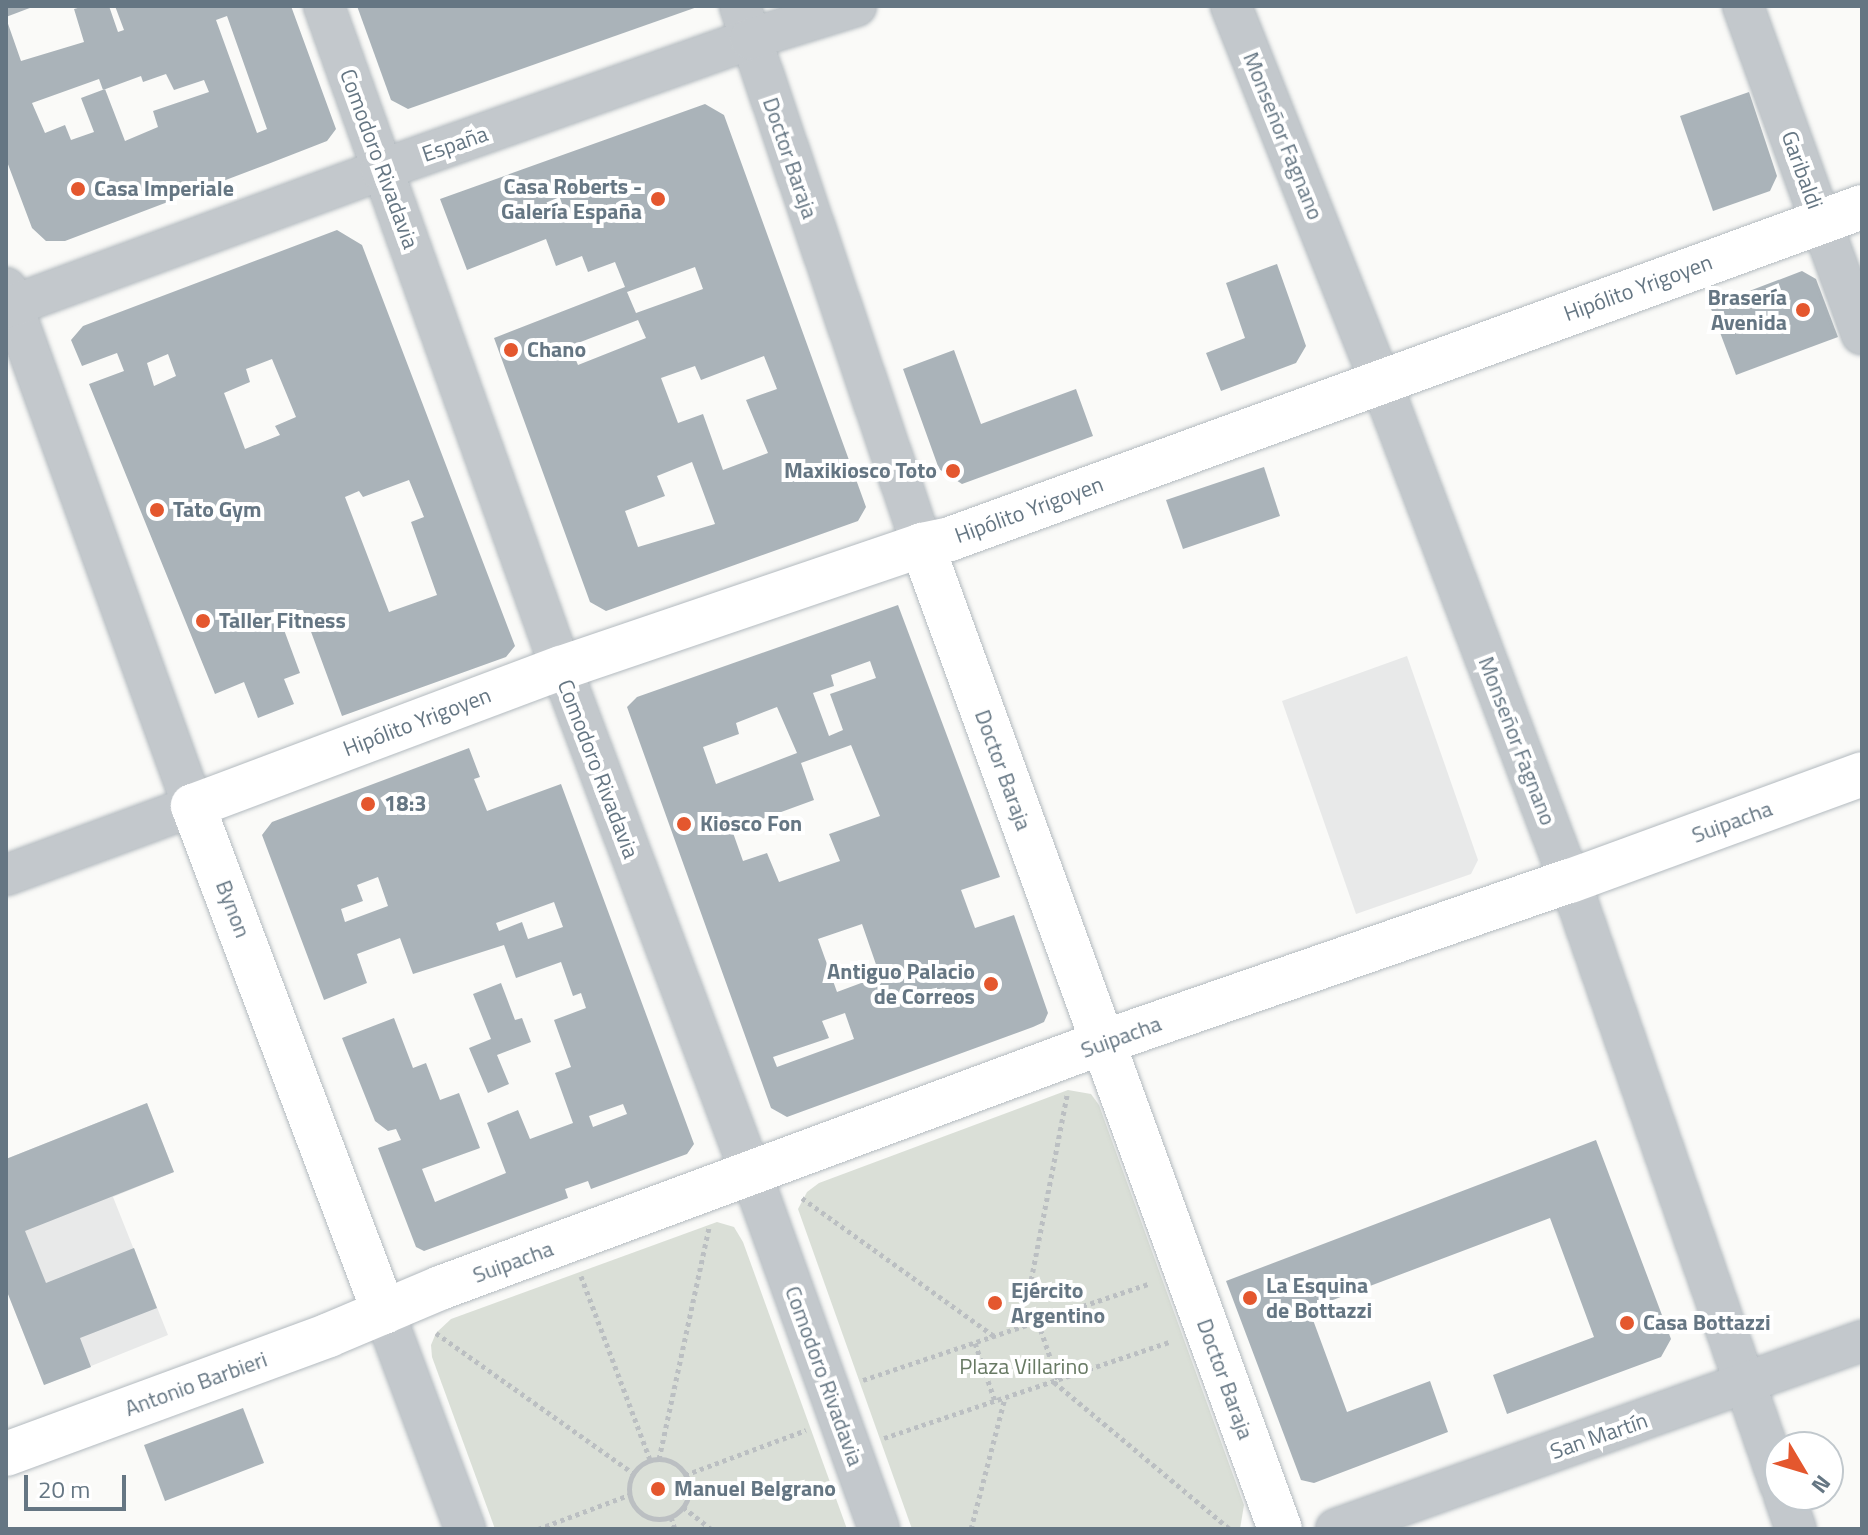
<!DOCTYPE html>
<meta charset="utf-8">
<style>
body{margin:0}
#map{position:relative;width:1868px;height:1535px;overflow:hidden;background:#fafaf8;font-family:"Titillium Web",sans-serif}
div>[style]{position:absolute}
.built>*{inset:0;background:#e8e9e9}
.green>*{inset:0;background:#dadfd7}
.building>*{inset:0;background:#aab3b9}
.path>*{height:5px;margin-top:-2.5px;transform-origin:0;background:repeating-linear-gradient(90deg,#bbbfc2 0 4px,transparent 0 8px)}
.path>.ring{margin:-2.5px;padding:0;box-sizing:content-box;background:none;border:5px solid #bbbfc2;border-radius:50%}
.roads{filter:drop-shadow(0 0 2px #b3babf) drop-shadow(0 0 2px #b3babf)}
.street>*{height:40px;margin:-20px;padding:0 20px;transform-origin:20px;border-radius:20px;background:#c3c8cc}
.secondary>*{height:44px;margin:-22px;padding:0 22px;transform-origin:22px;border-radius:22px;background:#fff}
.dots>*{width:22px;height:22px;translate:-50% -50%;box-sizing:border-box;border:4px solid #fff;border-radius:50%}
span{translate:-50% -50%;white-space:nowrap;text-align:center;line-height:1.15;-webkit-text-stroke:8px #fff;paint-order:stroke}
.street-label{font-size:22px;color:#657683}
.poi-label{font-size:22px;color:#657683;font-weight:700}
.right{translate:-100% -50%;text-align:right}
.left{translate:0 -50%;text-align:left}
.park-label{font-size:22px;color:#687a64}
.frame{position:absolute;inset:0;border:8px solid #657683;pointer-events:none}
.north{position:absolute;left:1764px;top:1431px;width:80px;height:80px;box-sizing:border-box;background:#fff;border:2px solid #c1c8cd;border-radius:50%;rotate:128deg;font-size:22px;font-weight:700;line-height:32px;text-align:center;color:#657683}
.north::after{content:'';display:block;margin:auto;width:28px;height:36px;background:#e4572e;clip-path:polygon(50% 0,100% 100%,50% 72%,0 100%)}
.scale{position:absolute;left:24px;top:1475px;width:102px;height:36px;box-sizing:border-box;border:4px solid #657683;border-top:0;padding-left:10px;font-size:24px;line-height:28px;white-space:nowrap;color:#657683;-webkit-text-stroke:6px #fff;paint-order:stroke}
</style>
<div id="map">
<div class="built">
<i style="clip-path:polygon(1407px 656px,1478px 860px,1471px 874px,1356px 914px,1282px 701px)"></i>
<i style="clip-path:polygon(147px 1103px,174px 1172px,113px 1197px,168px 1335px,44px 1385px,6px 1289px,6px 1159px)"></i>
</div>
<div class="green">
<i style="clip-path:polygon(1068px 1090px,1091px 1094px,1099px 1105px,1244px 1505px,1240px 1529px,912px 1529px,798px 1209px,807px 1192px,819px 1183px)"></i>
<i style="clip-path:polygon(717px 1222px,734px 1227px,743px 1242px,847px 1529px,495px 1529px,432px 1357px,431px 1345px,436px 1333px,451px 1319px)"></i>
</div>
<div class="building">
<i style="clip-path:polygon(6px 6px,35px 6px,6px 17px)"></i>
<i style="clip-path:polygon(evenodd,85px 6px,109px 6px,118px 32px,124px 30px,115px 6px,291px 6px,336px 129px,327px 141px,268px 164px,65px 241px,46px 241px,32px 228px,6px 159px,6px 18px,21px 61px,84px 42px,74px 9px,85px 6px,227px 16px,267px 129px,257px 133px,216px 20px,227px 16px,85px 6px,166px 74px,174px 90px,204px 80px,209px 92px,153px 111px,158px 127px,125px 141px,105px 89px,81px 98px,94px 132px,71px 140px,65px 125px,45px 133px,32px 103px,99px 79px,103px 90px,141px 76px,143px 82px,166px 74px)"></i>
<i style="clip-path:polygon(357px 6px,700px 6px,408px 109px,391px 100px)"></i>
<i style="clip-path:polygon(1749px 92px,1777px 176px,1770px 191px,1713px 211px,1680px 116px)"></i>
<i style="clip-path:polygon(evenodd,705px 104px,724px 115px,866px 507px,858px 521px,606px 611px,590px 602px,494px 338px,625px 287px,615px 262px,588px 272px,582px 256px,556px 266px,546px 239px,467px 270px,440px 199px,705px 104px,695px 267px,703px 289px,636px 313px,627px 292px,695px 267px,705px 104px,638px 320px,646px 338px,578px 365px,570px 346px,638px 320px,705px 104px,764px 356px,777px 389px,746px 400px,768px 453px,723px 470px,703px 414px,678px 423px,661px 378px,695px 366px,701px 380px,764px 356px,705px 104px,692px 462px,715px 524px,638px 547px,625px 511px,665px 496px,657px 476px,692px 462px)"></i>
<i style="clip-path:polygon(evenodd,337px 230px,362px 245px,515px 646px,506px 657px,342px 716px,303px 610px,280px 619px,300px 673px,284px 679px,294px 704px,258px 718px,244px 682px,215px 694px,89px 384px,124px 371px,117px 353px,82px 366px,71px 340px,83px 326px,337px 230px,168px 354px,176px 376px,154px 386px,147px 363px,168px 354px,337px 230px,272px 359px,296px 417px,275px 426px,280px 435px,245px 449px,224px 393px,250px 382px,246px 369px,272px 359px,337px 230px,409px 480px,424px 517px,411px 522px,437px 595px,389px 612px,345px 497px,359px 491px,363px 497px,409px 480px)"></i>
<i style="clip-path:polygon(1277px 264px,1306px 346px,1296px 363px,1221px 391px,1206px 353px,1245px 338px,1226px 283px)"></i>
<i style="clip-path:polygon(1802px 271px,1816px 279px,1838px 337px,1736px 375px,1710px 306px)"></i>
<i style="clip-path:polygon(954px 350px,981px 424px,1076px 389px,1093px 436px,962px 484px,939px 469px,903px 369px)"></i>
<i style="clip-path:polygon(1264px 467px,1280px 516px,1183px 549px,1166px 500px)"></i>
<i style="clip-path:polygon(evenodd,898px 605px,1000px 877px,961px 890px,975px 928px,1014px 915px,1048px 1013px,1044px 1022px,1033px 1027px,787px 1117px,771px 1108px,627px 707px,637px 697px,898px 605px,870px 661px,876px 678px,830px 694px,843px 730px,829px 736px,813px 693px,834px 686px,831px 675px,870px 661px,898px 605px,777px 707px,797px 753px,716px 784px,703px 747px,739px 734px,736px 723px,777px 707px,898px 605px,851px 745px,880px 816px,829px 834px,840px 861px,779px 882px,767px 853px,743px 861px,732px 830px,814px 800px,801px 763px,851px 745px,898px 605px,862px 924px,880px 976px,837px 992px,818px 939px,862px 924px,898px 605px,845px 1013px,854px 1039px,777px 1067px,773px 1057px,829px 1038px,822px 1021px,845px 1013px)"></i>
<i style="clip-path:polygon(evenodd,469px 748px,480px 777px,474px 779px,487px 811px,561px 784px,694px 1144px,687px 1154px,591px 1189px,588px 1181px,565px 1189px,568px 1198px,424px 1251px,416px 1247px,378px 1148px,401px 1140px,396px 1129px,388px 1131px,375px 1121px,342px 1038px,394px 1018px,413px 1068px,426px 1063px,440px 1100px,459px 1093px,480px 1148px,422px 1169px,435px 1202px,506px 1173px,487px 1123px,518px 1110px,530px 1139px,573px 1123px,555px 1073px,571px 1067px,554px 1020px,586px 1008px,581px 993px,573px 996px,561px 962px,516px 978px,504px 945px,413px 974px,400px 938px,357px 954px,367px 983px,324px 1000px,262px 835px,272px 822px,469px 748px,378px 877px,388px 906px,345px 922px,341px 909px,363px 901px,357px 885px,378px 877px,469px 748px,554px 902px,563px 927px,528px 939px,522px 922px,499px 931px,496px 923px,554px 902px,469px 748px,623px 1104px,627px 1114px,593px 1127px,589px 1116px,623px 1104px)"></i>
<i style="clip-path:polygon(501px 983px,515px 1020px,522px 1018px,531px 1042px,497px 1055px,509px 1084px,488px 1093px,469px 1048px,491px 1039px,473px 994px)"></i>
<i style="clip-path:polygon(147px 1103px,174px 1172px,25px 1231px,46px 1283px,134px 1248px,157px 1308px,80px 1338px,91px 1367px,44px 1385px,6px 1289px,6px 1159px)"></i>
<i style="clip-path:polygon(1596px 1140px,1671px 1339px,1661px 1357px,1507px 1414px,1493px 1375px,1594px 1337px,1550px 1218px,1309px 1309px,1347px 1412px,1430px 1381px,1448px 1432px,1314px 1483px,1301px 1480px,1226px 1281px)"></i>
<i style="clip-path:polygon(243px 1408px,264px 1463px,165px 1501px,144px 1445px)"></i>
</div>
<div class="path">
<i style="left:802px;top:1198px;width:236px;rotate:35.7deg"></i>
<i style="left:581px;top:1276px;width:197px;rotate:69.4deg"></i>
<i style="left:1038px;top:1322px;width:61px;rotate:71deg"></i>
<i style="left:1022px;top:1327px;width:236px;rotate:-79deg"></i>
<i style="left:436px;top:1333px;width:242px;rotate:35.4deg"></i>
<i style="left:975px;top:1343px;width:61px;rotate:71deg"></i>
<i style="left:863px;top:1380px;width:302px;rotate:-18.6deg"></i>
<i style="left:1054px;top:1382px;width:229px;rotate:39.9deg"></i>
<i style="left:884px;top:1438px;width:302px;rotate:-18.6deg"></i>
<i class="ring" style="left:629px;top:1459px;width:55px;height:55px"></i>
<i style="left:659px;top:1459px;width:236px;rotate:-77.8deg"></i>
<i style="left:685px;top:1475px;width:129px;rotate:-20.4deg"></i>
<i style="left:683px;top:1507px;width:36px;rotate:38deg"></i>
<i style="left:671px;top:1517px;width:13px;rotate:72deg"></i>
<i style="left:538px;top:1529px;width:97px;rotate:-20.5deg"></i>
<i style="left:971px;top:1529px;width:135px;rotate:-75.5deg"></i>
</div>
<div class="roads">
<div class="street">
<i style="left:324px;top:6px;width:703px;rotate:70.3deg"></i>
<i style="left:561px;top:668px;width:543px;rotate:69.39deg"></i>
<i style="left:752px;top:1176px;width:375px;rotate:70.2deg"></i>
<i style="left:740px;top:6px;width:569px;rotate:71.34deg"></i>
<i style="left:1231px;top:6px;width:403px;rotate:68.3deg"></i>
<i style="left:1380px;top:380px;width:536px;rotate:69.23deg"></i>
<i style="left:1570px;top:881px;width:639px;rotate:70.8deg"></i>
<i style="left:1743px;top:6px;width:349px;rotate:70.1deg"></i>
<i style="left:6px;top:288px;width:551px;rotate:70.15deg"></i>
<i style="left:193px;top:806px;width:199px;rotate:159.7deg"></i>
<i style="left:6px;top:308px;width:400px;rotate:-20.2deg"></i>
<i style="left:381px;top:170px;width:392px;rotate:-19.5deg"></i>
<i style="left:750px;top:39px;width:111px;rotate:-17.3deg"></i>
<i style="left:384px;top:1312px;width:232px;rotate:69.5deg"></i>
<i style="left:1784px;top:1495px;width:36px;rotate:71deg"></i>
<i style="left:1336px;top:1529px;width:559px;rotate:-19.67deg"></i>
</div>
<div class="secondary">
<i style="left:922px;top:545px;width:1047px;rotate:70.01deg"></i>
<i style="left:384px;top:1312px;width:541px;rotate:-110.68deg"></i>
<i style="left:193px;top:806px;width:393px;rotate:-20.6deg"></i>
<i style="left:561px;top:668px;width:381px;rotate:-18.8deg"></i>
<i style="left:922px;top:545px;width:29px;rotate:-12deg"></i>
<i style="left:950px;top:539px;width:971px;rotate:-20deg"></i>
<i style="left:6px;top:1454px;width:344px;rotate:-20.2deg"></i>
<i style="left:329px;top:1335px;width:121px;rotate:-22.9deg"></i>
<i style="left:440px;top:1288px;width:705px;rotate:-20.34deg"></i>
<i style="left:1101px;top:1043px;width:496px;rotate:-19.1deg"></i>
<i style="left:1570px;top:881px;width:311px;rotate:-20.1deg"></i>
</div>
</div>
<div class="dots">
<i style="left:78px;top:189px;background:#e4572e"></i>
<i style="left:658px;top:199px;background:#e4572e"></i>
<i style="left:1803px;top:310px;background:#e4572e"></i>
<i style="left:511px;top:350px;background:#e4572e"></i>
<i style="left:953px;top:471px;background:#e4572e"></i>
<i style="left:157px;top:510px;background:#e4572e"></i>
<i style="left:203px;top:621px;background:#e4572e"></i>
<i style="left:368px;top:804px;background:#e4572e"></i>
<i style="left:684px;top:824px;background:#e4572e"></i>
<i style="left:991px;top:984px;background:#e4572e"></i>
<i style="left:1250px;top:1298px;background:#e4572e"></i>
<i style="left:995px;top:1303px;background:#e4572e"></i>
<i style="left:1627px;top:1323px;background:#e4572e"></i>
<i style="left:658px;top:1489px;background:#e4572e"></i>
</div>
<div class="street-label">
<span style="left:1283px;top:136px;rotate:68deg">Monseñor Fagnano</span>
<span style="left:455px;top:144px;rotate:-19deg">España</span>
<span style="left:790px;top:158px;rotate:71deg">Doctor Baraja</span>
<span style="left:379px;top:159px;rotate:70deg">Comodoro Rivadavia</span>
<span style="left:1802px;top:170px;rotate:70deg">Garibaldi</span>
<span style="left:1638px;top:288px;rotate:-20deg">Hipólito Yrigoyen</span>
<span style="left:1029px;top:510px;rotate:-20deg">Hipólito Yrigoyen</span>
<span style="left:417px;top:722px;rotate:-21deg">Hipólito Yrigoyen</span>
<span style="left:1517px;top:741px;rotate:69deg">Monseñor Fagnano</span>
<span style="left:598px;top:769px;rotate:69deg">Comodoro Rivadavia</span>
<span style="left:1003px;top:770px;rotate:70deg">Doctor Baraja</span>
<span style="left:1732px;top:822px;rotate:-20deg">Suipacha</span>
<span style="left:233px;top:909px;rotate:69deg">Bynon</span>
<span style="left:1121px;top:1037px;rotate:-20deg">Suipacha</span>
<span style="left:513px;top:1262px;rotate:-20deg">Suipacha</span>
<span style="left:824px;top:1376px;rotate:70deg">Comodoro Rivadavia</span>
<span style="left:1225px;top:1379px;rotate:70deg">Doctor Baraja</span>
<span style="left:196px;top:1384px;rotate:-20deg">Antonio Barbieri</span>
<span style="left:1599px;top:1436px;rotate:-19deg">San Martín</span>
</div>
<div class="poi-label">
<span class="right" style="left:642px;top:199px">Casa Roberts -<br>Galería España</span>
<span class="left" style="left:94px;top:189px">Casa Imperiale</span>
<span class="right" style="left:1787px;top:310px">Brasería<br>Avenida</span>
<span class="left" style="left:527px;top:350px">Chano</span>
<span class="right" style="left:937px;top:471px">Maxikiosco Toto</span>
<span class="left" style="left:173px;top:510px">Tato Gym</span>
<span class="left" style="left:219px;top:621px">Taller Fitness</span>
<span class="left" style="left:384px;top:804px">18:3</span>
<span class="left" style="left:700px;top:824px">Kiosco Fon</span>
<span class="right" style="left:975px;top:984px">Antiguo Palacio<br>de Correos</span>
<span class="left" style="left:1266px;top:1298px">La Esquina<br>de Bottazzi</span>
<span class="left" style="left:1011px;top:1303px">Ejército<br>Argentino</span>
<span class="left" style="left:1643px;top:1323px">Casa Bottazzi</span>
<span class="left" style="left:674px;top:1489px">Manuel Belgrano</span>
</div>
<div class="park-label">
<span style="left:1024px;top:1367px">Plaza Villarino</span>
</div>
<div class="frame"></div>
<div class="north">N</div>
<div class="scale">20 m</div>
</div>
